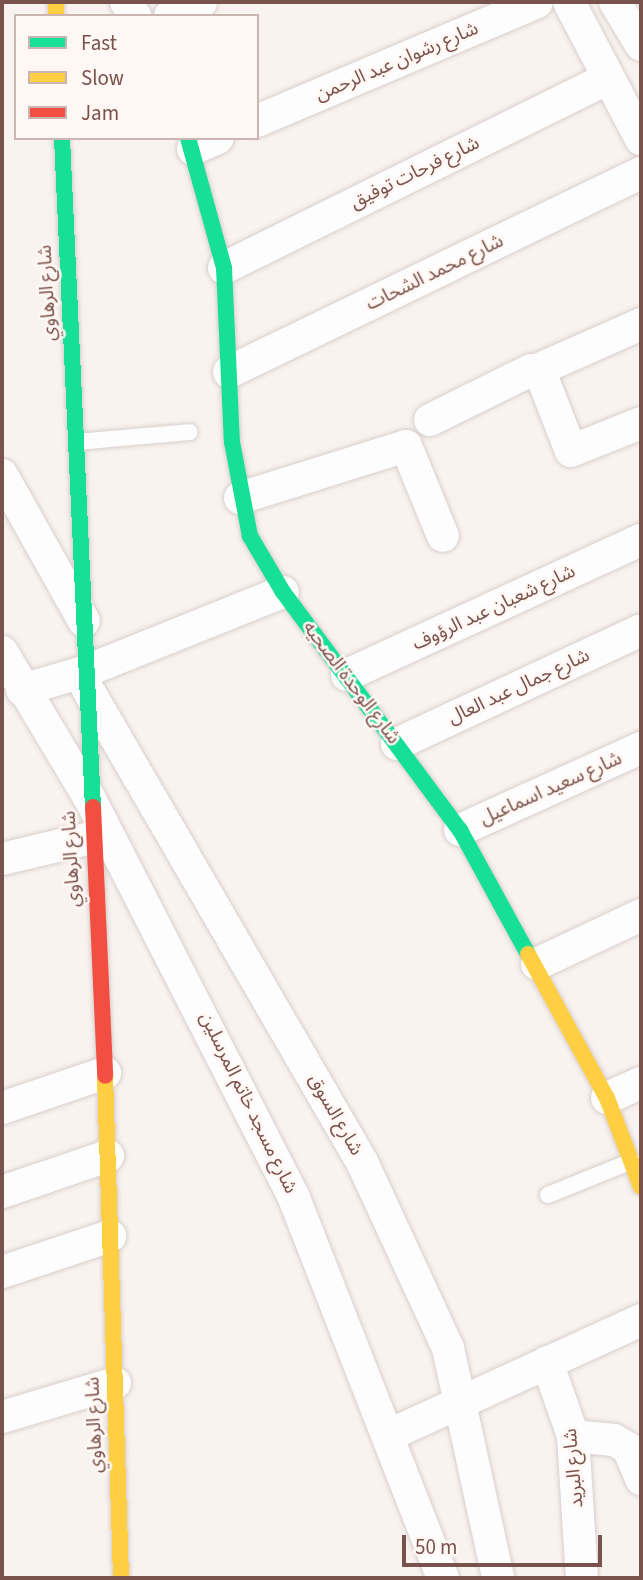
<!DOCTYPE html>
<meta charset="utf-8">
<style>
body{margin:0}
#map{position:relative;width:643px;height:1580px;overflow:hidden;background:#f9f3f0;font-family:"Source Sans 3","Noto Sans Arabic",sans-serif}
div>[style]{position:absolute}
.roads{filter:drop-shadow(0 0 2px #d9cfcc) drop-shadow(0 0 2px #d9cfcc)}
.lane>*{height:16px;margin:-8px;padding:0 8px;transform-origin:8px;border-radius:8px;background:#fefdfd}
.street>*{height:32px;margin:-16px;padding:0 16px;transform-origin:16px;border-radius:16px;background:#fefdfd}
.fast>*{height:16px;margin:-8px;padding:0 8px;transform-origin:8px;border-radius:8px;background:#16e098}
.slow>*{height:16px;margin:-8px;padding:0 8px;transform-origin:8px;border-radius:8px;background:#ffcf43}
.jam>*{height:16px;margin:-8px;padding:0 8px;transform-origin:8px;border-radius:8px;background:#f24e42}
span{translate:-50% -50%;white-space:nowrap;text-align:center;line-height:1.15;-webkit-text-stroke:5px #fff7f3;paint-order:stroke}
.street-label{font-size:19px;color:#7a524d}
.frame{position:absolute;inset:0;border:4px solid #7a524d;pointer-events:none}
.legend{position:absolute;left:14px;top:14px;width:245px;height:126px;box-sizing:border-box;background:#fff7f3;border:2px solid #cab5b1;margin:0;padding:9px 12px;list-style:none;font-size:21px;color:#7a524d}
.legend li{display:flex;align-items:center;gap:14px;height:35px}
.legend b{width:35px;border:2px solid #cab5b1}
.scale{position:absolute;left:402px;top:1535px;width:200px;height:32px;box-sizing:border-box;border:4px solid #7a524d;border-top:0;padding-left:9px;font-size:21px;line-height:24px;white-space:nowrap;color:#7a524d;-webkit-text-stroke:5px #fff7f3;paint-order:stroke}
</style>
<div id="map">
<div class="roads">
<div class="lane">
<i style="left:76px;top:442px;width:114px;rotate:-5deg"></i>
<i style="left:548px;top:1195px;width:91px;rotate:-22deg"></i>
</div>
<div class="street">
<i style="left:126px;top:2px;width:17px;rotate:57deg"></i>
<i style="left:569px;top:2px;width:155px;rotate:62.3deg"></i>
<i style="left:615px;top:2px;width:50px;rotate:58.8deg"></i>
<i style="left:170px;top:16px;width:34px;rotate:-24deg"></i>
<i style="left:257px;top:121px;width:304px;rotate:-23deg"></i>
<i style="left:193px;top:149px;width:27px;rotate:-24deg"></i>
<i style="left:224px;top:268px;width:427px;rotate:-26.3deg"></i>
<i style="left:535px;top:371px;width:116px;rotate:-23.9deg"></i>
<i style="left:229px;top:372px;width:458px;rotate:-25.8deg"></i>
<i style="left:430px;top:420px;width:113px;rotate:-26.3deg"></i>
<i style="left:531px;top:370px;width:13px;rotate:32deg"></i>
<i style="left:542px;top:377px;width:79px;rotate:68.6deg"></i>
<i style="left:571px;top:451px;width:75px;rotate:-21.8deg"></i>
<i style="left:2px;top:475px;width:167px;rotate:60.7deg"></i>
<i style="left:240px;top:498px;width:174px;rotate:-17.4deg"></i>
<i style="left:406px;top:446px;width:97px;rotate:67.7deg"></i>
<i style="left:2px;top:652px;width:171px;rotate:59.1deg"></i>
<i style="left:90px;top:799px;width:448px;rotate:62.9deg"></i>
<i style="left:294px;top:1198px;width:408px;rotate:68.6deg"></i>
<i style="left:347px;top:675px;width:324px;rotate:-24.7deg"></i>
<i style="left:87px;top:688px;width:548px;rotate:59.88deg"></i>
<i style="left:362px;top:1162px;width:205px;rotate:65.2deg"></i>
<i style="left:448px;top:1348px;width:235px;rotate:77.7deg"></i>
<i style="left:22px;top:690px;width:67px;rotate:-16.5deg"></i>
<i style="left:86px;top:671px;width:212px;rotate:-21.9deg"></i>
<i style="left:397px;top:744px;width:269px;rotate:-25deg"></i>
<i style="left:460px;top:830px;width:199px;rotate:-24.4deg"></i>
<i style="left:2px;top:859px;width:91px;rotate:-13.3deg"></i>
<i style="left:537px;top:964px;width:115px;rotate:-25.2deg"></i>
<i style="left:607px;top:1098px;width:37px;rotate:-24deg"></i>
<i style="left:2px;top:1108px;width:109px;rotate:-18.8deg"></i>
<i style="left:2px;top:1192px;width:112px;rotate:-18.8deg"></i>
<i style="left:2px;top:1272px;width:114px;rotate:-18.4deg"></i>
<i style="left:547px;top:1362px;width:78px;rotate:70.6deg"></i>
<i style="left:573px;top:1436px;width:142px;rotate:86.4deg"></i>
<i style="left:2px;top:1417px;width:118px;rotate:-16.7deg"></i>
<i style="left:389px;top:1435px;width:277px;rotate:-24.5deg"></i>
<i style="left:573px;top:1436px;width:41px;rotate:5.6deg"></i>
<i style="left:614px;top:1440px;width:16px;rotate:30deg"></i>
<i style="left:628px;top:1448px;width:34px;rotate:67deg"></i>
</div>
<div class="fast">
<i style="left:62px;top:138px;width:670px;rotate:87.35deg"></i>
<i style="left:188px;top:138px;width:135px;rotate:74.5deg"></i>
<i style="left:224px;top:268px;width:174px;rotate:87.4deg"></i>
<i style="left:232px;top:442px;width:96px;rotate:79.2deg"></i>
<i style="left:250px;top:536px;width:65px;rotate:59.5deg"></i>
<i style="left:283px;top:592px;width:297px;rotate:53.4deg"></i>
<i style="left:460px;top:830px;width:141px;rotate:61.3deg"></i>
</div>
<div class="slow">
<i style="left:56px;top:2px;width:14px;rotate:90deg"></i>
<i style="left:528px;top:954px;width:164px;rotate:61.3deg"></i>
<i style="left:607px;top:1098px;width:95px;rotate:69.1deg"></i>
<i style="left:105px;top:1076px;width:502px;rotate:88.17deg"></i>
</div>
<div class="jam">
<i style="left:93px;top:807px;width:269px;rotate:87.4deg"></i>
</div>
</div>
<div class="street-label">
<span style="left:397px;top:62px;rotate:-23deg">شارع رشوان عبد الرحمن</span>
<span style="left:415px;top:173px;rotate:-26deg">شارع فرحات توفيق</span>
<span style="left:435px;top:273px;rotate:-26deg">شارع محمد الشحات</span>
<span style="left:48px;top:293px;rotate:-93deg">شارع الرهاوي</span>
<span style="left:494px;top:608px;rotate:-25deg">شارع شعبان عبد الرؤوف</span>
<span style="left:351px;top:683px;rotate:53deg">شارع الوحدة الصحيه</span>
<span style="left:519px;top:687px;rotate:-25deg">شارع جمال عبد العال</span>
<span style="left:551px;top:789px;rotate:-24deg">شارع سعيد اسماعيل</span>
<span style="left:72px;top:859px;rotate:-93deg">شارع الرهاوي</span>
<span style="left:248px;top:1103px;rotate:64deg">شارع مسجد خاتم المرسلين</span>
<span style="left:335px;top:1115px;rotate:60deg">شارع السوق</span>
<span style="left:95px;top:1425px;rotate:-92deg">شارع الرهاوي</span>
<span style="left:574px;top:1468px;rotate:-95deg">شارع البريد</span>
</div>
<div class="frame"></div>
<ul class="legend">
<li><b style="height:9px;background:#16e098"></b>Fast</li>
<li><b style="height:9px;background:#ffcf43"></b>Slow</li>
<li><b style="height:9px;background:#f24e42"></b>Jam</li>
</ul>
<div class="scale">50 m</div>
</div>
